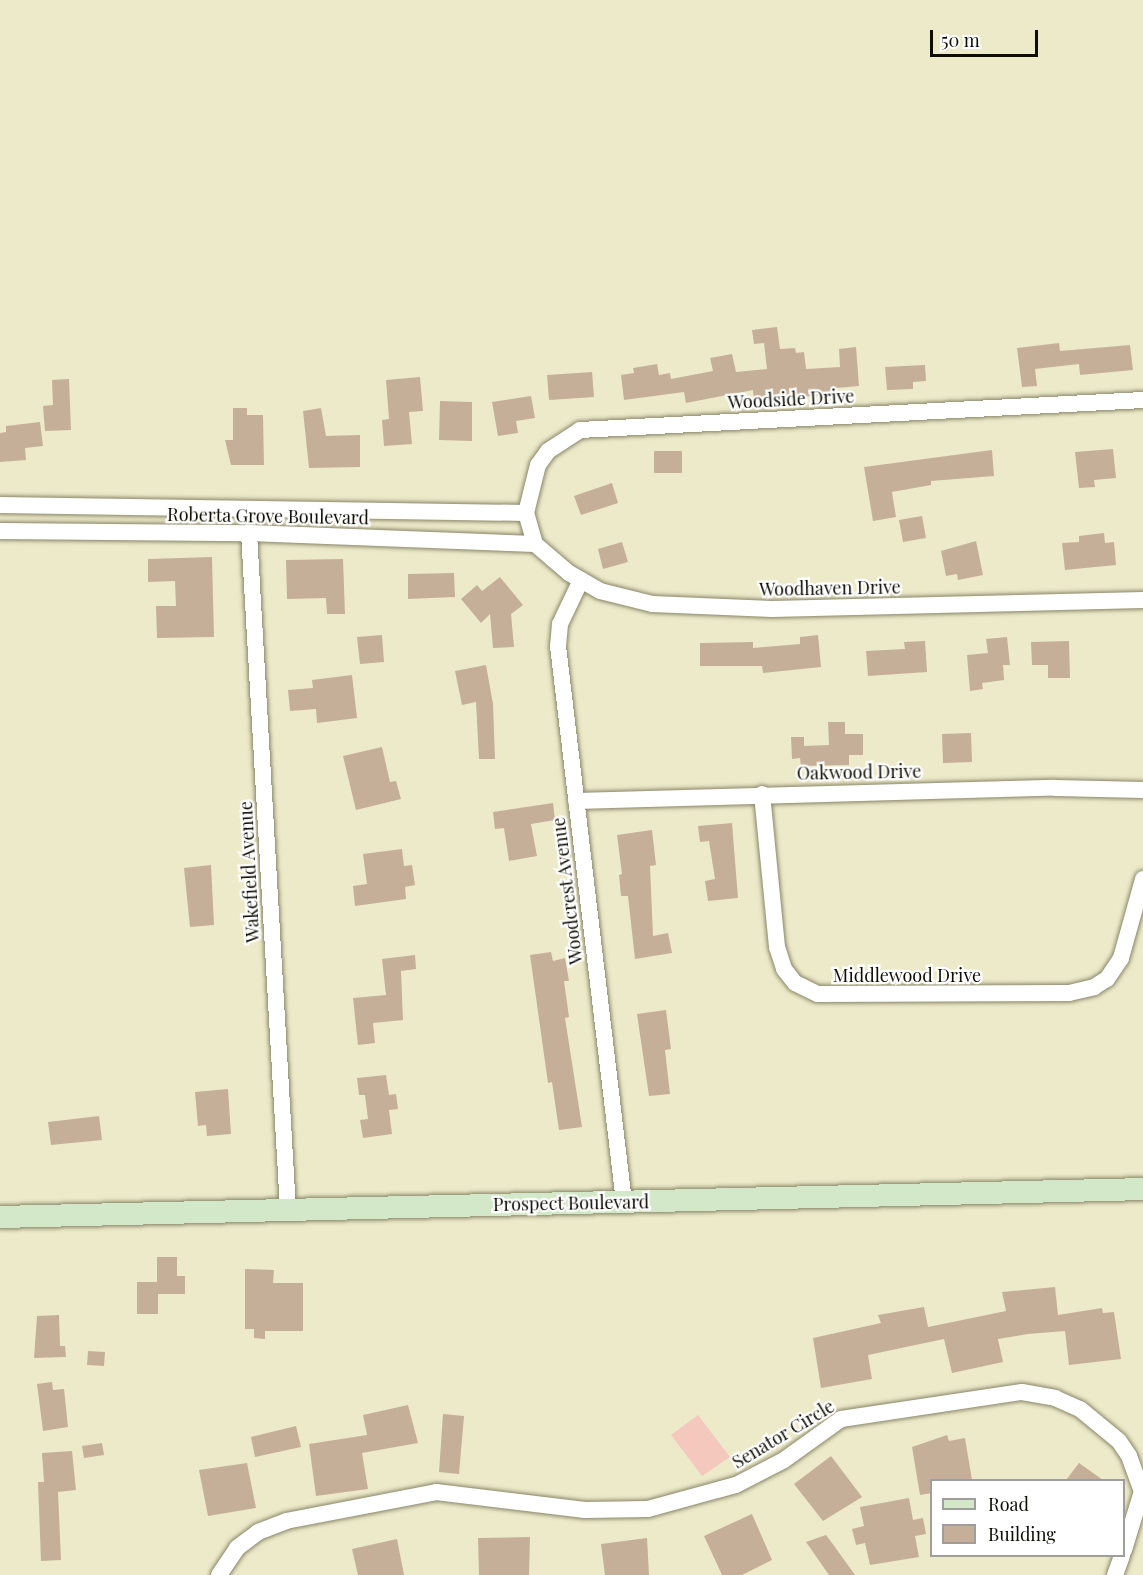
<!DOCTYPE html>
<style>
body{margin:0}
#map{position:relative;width:1143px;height:1575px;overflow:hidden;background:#edeaca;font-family:"Playfair Display",serif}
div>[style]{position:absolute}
.green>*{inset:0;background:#f5c8bd}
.building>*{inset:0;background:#c6af98}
.roads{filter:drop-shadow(0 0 2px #898668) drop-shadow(0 0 2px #898668)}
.street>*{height:16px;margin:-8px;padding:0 8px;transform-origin:8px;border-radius:8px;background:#fff}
.secondary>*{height:22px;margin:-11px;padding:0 11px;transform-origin:11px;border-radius:11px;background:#d3e8c8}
span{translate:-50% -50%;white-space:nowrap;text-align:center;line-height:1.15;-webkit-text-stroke:4.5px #fff;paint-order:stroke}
.street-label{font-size:18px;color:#0e0d04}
.legend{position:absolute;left:930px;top:1479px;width:195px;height:78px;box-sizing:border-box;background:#fff;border:2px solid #9f9e9b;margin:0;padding:8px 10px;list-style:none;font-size:18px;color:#0e0d04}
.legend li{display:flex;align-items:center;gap:12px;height:30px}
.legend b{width:30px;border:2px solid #9f9e9b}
.scale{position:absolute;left:930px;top:30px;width:108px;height:27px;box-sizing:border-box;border:3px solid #0e0d04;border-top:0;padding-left:8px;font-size:18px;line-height:21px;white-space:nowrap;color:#0e0d04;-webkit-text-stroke:4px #fff;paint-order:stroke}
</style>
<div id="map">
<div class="green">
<i style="clip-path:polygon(698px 1415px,730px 1457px,702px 1476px,671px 1435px)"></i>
</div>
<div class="building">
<i style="clip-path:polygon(777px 327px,780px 349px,795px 348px,796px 353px,804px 352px,806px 369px,840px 367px,839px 349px,856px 347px,859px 386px,836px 388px,836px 394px,754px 401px,753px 390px,686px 403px,684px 392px,624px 400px,621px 375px,634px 373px,633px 368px,657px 364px,659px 375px,670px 373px,671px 379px,713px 371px,710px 358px,732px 354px,736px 372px,767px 369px,764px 343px,754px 344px,752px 330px)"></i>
<i style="clip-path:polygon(1059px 343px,1060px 351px,1130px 345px,1133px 370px,1080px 375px,1079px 364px,1035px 369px,1037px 386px,1022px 387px,1017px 348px)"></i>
<i style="clip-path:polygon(925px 365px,926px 381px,913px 382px,913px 389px,887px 390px,885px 367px)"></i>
<i style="clip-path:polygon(592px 372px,594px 397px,549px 400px,547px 375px)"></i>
<i style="clip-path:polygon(420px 377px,423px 411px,409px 412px,412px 444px,384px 446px,382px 420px,389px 419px,386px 380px)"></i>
<i style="clip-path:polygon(69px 379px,71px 430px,45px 431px,43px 406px,53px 405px,52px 380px)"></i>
<i style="clip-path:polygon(531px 396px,535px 418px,516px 421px,518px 433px,498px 436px,492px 402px)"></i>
<i style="clip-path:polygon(440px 401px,472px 402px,472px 441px,439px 440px)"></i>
<i style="clip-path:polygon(233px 408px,247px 408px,247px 415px,263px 415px,264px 465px,231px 465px,225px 440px,233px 440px)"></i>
<i style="clip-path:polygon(321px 408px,326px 436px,360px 435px,360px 467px,309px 468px,303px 411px)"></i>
<i style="clip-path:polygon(40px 422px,43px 446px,25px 448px,26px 460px,0 462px,0 433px,6px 432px,6px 426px)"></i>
<i style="clip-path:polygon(1113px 449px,1116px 478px,1094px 480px,1095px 487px,1079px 488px,1075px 452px)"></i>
<i style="clip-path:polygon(992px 450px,994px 476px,931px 481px,931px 485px,892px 492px,896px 517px,873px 521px,864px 467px)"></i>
<i style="clip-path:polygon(654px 451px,682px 451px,682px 473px,654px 473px)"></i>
<i style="clip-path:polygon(612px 483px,618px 503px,581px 515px,574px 496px)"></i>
<i style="clip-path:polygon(922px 516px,926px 538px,903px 542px,899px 520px)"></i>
<i style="clip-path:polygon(1104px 533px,1105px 543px,1114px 542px,1116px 565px,1065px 570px,1062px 543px,1079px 542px,1079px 536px)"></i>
<i style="clip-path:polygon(976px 541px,983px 575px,958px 580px,957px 574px,946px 576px,941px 551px)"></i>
<i style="clip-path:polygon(622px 542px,628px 562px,603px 569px,598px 549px)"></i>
<i style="clip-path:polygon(212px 557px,214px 637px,157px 638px,156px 606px,176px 606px,175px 581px,148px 582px,148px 559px)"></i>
<i style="clip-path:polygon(343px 559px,345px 614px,327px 614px,326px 598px,287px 599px,286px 560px)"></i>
<i style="clip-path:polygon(454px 573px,455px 597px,408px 599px,408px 574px)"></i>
<i style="clip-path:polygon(500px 577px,523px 605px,511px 614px,514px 647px,493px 648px,490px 614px,481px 623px,461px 599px,477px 585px,482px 591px)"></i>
<i style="clip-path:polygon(382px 635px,384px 662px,360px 664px,357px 637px)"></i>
<i style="clip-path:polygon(818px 635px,821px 667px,763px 673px,762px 666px,700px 666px,700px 643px,753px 642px,753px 648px,800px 644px,800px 637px)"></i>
<i style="clip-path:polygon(1007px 637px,1010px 665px,1003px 665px,1004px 680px,982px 683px,983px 689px,970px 691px,967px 655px,988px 653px,986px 639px)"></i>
<i style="clip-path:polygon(925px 641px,927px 672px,868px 676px,866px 651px,905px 649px,904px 642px)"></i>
<i style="clip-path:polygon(1069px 641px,1070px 678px,1048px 678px,1048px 665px,1032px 665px,1031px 642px)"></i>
<i style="clip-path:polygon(486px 665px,493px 704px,495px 759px,479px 759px,476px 702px,462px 705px,455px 671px)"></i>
<i style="clip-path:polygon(352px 675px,357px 718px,317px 723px,316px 709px,290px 711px,288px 690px,313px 688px,312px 680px)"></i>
<i style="clip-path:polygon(828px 722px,845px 722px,845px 734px,863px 734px,863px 755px,849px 755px,849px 765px,801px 766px,800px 758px,792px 759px,791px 737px,804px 737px,804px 746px,829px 745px)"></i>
<i style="clip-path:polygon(971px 733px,972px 762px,943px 763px,942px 734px)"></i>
<i style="clip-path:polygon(382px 747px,390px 782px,396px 781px,401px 799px,356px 810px,343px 756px)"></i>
<i style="clip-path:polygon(553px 803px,555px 820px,531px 824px,537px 856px,509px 861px,504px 828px,495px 829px,493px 812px)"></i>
<i style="clip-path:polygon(732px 823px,738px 898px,708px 901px,705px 881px,715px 879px,709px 841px,700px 842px,698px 826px)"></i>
<i style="clip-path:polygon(652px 830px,656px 865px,650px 866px,653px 936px,668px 933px,672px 953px,635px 959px,628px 896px,621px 896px,619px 875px,622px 874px,617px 835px)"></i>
<i style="clip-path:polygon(402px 849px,404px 866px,412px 865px,415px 885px,405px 887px,406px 899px,355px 906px,353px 886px,367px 884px,363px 854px)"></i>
<i style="clip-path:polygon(211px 865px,214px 925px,190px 927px,184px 868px)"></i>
<i style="clip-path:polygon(551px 952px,553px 961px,565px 958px,569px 981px,564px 981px,569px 1017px,565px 1018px,582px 1127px,559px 1130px,552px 1082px,548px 1083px,530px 955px)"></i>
<i style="clip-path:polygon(415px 955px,416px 969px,401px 971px,403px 1020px,373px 1023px,375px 1043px,358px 1045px,353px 998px,386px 995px,382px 959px)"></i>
<i style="clip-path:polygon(666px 1010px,671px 1049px,665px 1050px,670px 1094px,649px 1096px,637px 1014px)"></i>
<i style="clip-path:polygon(386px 1075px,389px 1095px,396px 1094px,398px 1109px,389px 1110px,392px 1134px,363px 1138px,360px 1120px,368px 1119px,365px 1095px,359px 1095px,357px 1078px)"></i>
<i style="clip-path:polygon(228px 1089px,231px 1134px,207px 1136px,206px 1125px,198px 1126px,195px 1092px)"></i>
<i style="clip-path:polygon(99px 1116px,102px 1140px,51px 1145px,48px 1122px)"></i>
<i style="clip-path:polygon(157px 1257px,177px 1257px,177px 1276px,185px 1276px,185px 1294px,158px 1294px,158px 1314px,137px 1314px,137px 1282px,157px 1282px)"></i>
<i style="clip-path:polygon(245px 1269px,274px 1270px,273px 1283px,303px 1283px,303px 1331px,265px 1331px,265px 1339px,254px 1338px,254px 1329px,245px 1329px)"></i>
<i style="clip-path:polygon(1055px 1287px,1058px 1315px,1102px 1308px,1103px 1313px,1114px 1312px,1121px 1359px,1069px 1365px,1065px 1331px,1028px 1334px,998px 1339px,1003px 1362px,952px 1373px,944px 1339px,868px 1355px,872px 1379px,821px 1388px,813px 1338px,881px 1323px,878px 1315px,924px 1307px,928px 1327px,1006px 1311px,1002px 1292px)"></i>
<i style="clip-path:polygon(59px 1315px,60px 1346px,65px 1346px,66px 1357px,34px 1358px,37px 1316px)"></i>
<i style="clip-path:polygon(88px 1351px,105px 1352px,104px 1366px,87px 1365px)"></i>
<i style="clip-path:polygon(52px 1382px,53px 1390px,64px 1389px,68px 1427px,43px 1431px,37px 1384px)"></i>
<i style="clip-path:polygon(408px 1405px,418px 1443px,362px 1453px,368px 1489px,316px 1496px,309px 1444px,367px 1435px,363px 1415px)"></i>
<i style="clip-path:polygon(443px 1414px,464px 1416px,459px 1474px,439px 1472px)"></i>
<i style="clip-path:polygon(296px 1426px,301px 1447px,255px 1457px,251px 1437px)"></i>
<i style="clip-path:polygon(947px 1435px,949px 1441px,965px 1438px,972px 1480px,932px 1480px,932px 1493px,920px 1495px,912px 1447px)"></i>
<i style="clip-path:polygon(102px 1443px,104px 1455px,84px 1458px,82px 1446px)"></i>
<i style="clip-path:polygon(72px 1451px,76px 1490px,58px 1492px,61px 1560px,41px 1561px,38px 1482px,44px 1482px,42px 1453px)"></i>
<i style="clip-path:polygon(831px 1456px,862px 1497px,823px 1521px,794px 1484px)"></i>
<i style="clip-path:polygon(247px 1463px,256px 1508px,208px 1516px,199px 1470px)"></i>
<i style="clip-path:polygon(1079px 1463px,1103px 1480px,1066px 1480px)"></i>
<i style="clip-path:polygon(909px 1498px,913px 1520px,923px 1518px,926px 1534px,915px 1536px,919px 1557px,870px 1565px,865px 1543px,856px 1545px,852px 1529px,864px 1526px,860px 1507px)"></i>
<i style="clip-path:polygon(752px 1514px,772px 1560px,742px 1575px,722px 1575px,704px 1536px)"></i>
<i style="clip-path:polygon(826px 1535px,832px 1543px,855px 1575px,829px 1575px,806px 1542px)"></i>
<i style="clip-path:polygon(530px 1537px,529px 1575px,479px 1575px,478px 1538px)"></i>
<i style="clip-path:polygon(647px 1538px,649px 1575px,605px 1575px,601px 1544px)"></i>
<i style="clip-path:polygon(397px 1539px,404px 1575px,358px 1575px,352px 1549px)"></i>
</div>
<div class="roads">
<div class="street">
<i style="left:0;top:505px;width:526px;rotate:0.87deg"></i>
<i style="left:0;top:531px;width:249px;rotate:0.5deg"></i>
<i style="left:249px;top:533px;width:286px;rotate:2.2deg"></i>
<i style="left:249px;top:533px;width:678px;rotate:86.7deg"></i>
<i style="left:535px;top:544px;width:32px;rotate:-106deg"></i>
<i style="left:526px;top:513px;width:49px;rotate:-76deg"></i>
<i style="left:538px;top:465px;width:17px;rotate:-54deg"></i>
<i style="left:548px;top:451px;width:38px;rotate:-33deg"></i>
<i style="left:580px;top:430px;width:564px;rotate:-3.05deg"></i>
<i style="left:535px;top:544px;width:45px;rotate:40.5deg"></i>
<i style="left:569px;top:573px;width:36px;rotate:30deg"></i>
<i style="left:600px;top:591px;width:54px;rotate:14deg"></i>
<i style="left:652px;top:604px;width:120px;rotate:2.4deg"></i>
<i style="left:772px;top:609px;width:371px;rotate:-1.4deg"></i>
<i style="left:581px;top:580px;width:49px;rotate:115.5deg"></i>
<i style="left:560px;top:624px;width:22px;rotate:95deg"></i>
<i style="left:558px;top:646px;width:560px;rotate:83.23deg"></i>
<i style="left:762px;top:794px;width:154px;rotate:84.4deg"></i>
<i style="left:777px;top:947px;width:23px;rotate:72deg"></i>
<i style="left:784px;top:969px;width:18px;rotate:52deg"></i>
<i style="left:795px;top:983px;width:25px;rotate:26deg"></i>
<i style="left:818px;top:994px;width:251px;rotate:-0.2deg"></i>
<i style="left:1069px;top:993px;width:26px;rotate:-13deg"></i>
<i style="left:1094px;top:987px;width:15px;rotate:-32deg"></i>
<i style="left:1107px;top:979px;width:25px;rotate:-56deg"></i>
<i style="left:1121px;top:958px;width:82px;rotate:-74.4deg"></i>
<i style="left:576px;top:801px;width:479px;rotate:-1.6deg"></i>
<i style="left:1055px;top:788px;width:88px;rotate:1.3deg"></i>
<i style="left:219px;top:1575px;width:32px;rotate:-56deg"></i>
<i style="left:237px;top:1548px;width:26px;rotate:-37deg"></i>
<i style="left:258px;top:1532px;width:30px;rotate:-21deg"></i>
<i style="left:286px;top:1521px;width:153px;rotate:-10.9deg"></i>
<i style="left:436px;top:1492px;width:150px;rotate:6.9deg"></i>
<i style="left:585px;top:1510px;width:63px;rotate:-0.9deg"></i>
<i style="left:648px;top:1509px;width:91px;rotate:-15.3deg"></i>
<i style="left:736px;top:1485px;width:54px;rotate:-27.5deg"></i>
<i style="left:784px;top:1460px;width:70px;rotate:-35.7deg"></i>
<i style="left:841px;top:1419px;width:183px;rotate:-8.5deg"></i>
<i style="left:1022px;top:1392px;width:34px;rotate:10deg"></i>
<i style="left:1055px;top:1398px;width:27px;rotate:24deg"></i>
<i style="left:1080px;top:1409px;width:50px;rotate:39.4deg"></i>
<i style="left:1119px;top:1441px;width:18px;rotate:56deg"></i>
<i style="left:1129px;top:1456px;width:37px;rotate:70deg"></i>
<i style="left:1142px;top:1491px;width:62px;rotate:107deg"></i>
<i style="left:1115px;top:1575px;width:20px;rotate:-70deg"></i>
</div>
<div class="secondary">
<i style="left:0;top:1217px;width:1143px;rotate:-1.4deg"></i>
</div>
</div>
<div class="street-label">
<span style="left:791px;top:399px;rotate:-3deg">Woodside Drive</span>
<span style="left:268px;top:516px;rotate:1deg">Roberta Grove Boulevard</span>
<span style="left:830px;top:588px;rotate:-1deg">Woodhaven Drive</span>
<span style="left:859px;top:772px;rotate:-1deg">Oakwood Drive</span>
<span style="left:249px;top:872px;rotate:-93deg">Wakefield Avenue</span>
<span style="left:567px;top:891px;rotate:-97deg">Woodcrest Avenue</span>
<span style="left:907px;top:975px">Middlewood Drive</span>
<span style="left:571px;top:1203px;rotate:-1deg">Prospect Boulevard</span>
<span style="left:783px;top:1434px;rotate:-31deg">Senator Circle</span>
</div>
<ul class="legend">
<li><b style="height:8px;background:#d3e8c8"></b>Road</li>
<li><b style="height:16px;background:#c6af98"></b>Building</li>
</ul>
<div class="scale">50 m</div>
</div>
